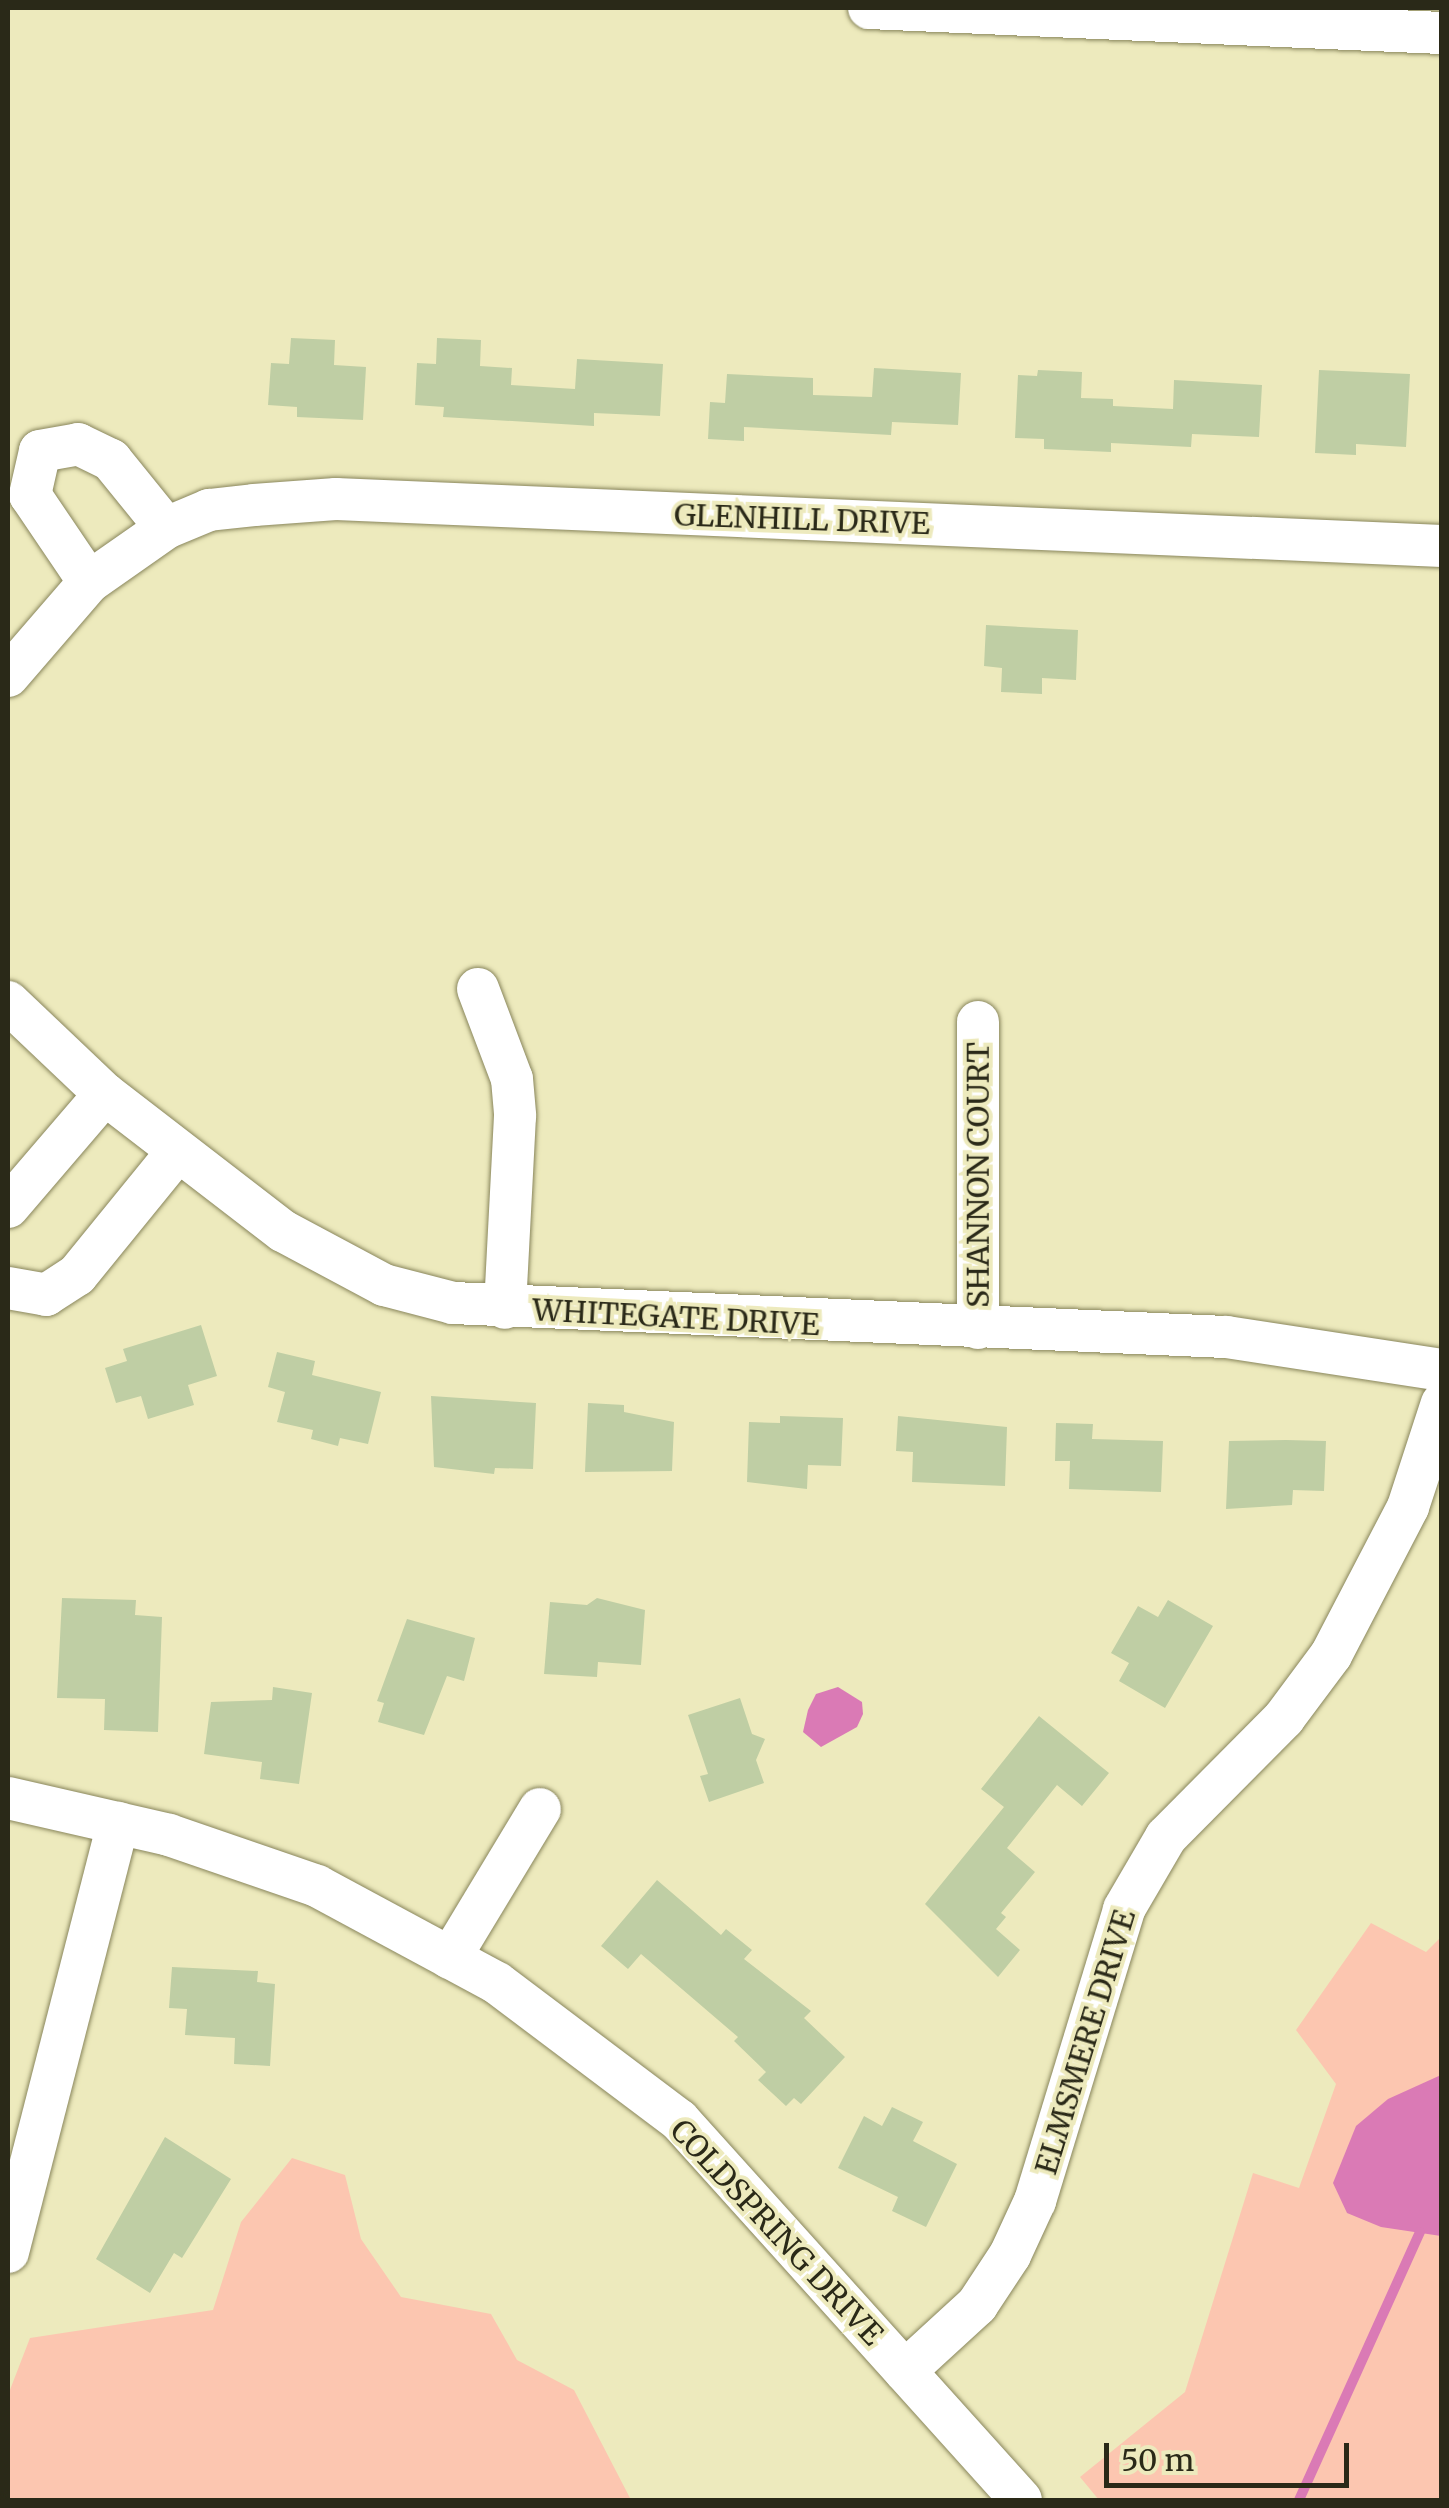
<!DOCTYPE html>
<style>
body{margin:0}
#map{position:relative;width:1449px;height:2508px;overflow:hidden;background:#edeabd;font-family:Merriweather,serif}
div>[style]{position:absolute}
.green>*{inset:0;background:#fcc6b0}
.water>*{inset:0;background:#da7ab5}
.stream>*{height:10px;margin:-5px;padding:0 5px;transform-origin:5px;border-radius:5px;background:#da7ab5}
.building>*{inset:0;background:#bfcea4}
.roads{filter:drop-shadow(0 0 2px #89865c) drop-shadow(0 0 2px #89865c)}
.minor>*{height:42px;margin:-21px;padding:0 21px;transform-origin:21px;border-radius:21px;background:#fff}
span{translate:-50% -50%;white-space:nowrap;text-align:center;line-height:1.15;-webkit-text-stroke:8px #edeabd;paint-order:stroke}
.street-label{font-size:30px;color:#2a2918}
.frame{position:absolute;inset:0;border:10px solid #2a2918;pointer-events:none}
.scale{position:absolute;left:1104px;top:2443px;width:245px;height:45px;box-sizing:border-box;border:5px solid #2a2918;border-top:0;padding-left:12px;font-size:30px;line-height:35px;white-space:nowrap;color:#2a2918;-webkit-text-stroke:8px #edeabd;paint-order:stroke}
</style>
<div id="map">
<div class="green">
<i style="clip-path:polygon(1371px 1923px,1426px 1952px,1441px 1937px,1441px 2500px,1099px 2500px,1080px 2477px,1185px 2392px,1253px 2173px,1299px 2188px,1336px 2084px,1296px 2030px)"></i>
<i style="clip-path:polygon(292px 2158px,345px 2175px,361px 2239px,401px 2297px,491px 2314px,517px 2360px,574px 2390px,631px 2500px,8px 2500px,8px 2395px,30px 2338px,213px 2310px,241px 2222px)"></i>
</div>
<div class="water">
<i style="clip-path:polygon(838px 1687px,862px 1702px,863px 1714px,857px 1727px,821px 1747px,803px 1732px,808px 1710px,816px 1694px)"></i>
<i style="clip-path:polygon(1441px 2075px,1441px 2236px,1381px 2227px,1347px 2213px,1333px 2183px,1356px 2126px,1388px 2099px)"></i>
</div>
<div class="stream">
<i style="left:1299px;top:2500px;width:294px;rotate:-65.7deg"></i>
</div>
<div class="building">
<i style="clip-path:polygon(291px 338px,335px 340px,334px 365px,366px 367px,363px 420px,297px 417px,297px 407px,268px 405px,271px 363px,289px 364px)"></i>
<i style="clip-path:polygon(437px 338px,481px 340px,480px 366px,512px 368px,511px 385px,575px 389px,577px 359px,663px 364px,660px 416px,594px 413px,594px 426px,443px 417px,444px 407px,415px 405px,417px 363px,436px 364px)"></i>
<i style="clip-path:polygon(874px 368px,961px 373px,958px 425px,892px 422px,891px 435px,744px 427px,744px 441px,708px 439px,710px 402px,725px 403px,727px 374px,813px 378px,813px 395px,872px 397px)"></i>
<i style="clip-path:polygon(1038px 370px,1082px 372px,1081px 398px,1113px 399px,1113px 406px,1173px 409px,1174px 380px,1262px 385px,1259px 437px,1192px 434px,1191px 447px,1111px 443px,1111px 452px,1044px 449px,1044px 439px,1015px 438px,1018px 375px,1037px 376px)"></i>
<i style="clip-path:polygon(1319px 370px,1410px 374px,1406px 447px,1356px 444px,1356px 455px,1315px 453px)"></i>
<i style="clip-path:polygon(986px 625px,1078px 630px,1076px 680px,1042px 678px,1042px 694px,1001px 692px,1002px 668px,984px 666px)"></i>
<i style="clip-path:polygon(201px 1325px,217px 1376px,188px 1385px,194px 1405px,148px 1419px,141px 1396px,116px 1403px,105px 1368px,127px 1361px,123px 1349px)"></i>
<i style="clip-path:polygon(277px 1352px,315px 1361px,312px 1375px,381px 1392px,368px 1444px,340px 1438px,338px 1446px,311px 1439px,313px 1430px,277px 1422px,285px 1392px,268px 1387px)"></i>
<i style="clip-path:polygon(431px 1396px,536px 1403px,533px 1469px,495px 1468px,494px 1474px,434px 1467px)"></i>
<i style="clip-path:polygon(588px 1403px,624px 1405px,624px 1412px,674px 1422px,672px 1471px,585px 1472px)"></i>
<i style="clip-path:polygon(780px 1416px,843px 1418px,841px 1466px,808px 1465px,807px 1489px,747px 1482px,749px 1422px,780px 1423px)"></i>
<i style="clip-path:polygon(898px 1416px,1007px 1427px,1005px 1486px,912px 1482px,913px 1452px,896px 1451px)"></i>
<i style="clip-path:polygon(1056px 1423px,1093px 1424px,1092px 1439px,1163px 1441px,1161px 1492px,1069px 1489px,1070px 1461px,1055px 1461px)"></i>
<i style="clip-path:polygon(1286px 1440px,1326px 1441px,1324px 1491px,1293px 1490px,1292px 1505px,1226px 1509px,1229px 1441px)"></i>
<i style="clip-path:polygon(62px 1598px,136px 1600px,135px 1615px,162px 1617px,158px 1732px,104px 1730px,105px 1699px,57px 1698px)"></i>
<i style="clip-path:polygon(597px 1598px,645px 1610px,641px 1665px,598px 1662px,597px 1677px,544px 1674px,550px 1602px,587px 1605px)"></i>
<i style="clip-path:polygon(1168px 1600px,1213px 1626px,1165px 1708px,1119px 1681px,1129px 1663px,1111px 1653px,1138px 1606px,1158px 1617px)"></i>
<i style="clip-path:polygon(407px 1619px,475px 1638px,464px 1681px,447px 1676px,424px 1735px,378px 1722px,384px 1703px,377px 1701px)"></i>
<i style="clip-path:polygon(273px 1687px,312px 1693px,299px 1784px,260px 1779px,262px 1762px,204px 1754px,211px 1702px,272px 1700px)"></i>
<i style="clip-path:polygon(740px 1698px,752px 1734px,765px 1739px,756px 1760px,764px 1783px,709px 1802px,700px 1776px,708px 1774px,688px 1715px)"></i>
<i style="clip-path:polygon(1039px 1716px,1109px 1773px,1082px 1806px,1057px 1785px,1007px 1848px,1035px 1872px,1001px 1913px,1006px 1917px,996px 1929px,1020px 1950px,998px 1977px,925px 1904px,1004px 1807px,981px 1789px)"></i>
<i style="clip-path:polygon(657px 1880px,721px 1935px,726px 1929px,752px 1950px,744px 1959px,811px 2011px,804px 2018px,845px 2057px,801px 2104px,794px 2098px,786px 2106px,758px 2080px,766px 2072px,734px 2041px,738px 2037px,641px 1954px,628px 1969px,601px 1946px)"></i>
<i style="clip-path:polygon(172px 1967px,258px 1971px,257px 1982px,275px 1984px,270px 2066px,234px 2064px,235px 2038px,185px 2035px,187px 2009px,169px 2008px)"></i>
<i style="clip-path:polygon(892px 2107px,923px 2122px,913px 2141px,957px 2164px,926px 2227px,892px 2211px,898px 2197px,838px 2168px,864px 2116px,882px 2126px)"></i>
<i style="clip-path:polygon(165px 2137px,231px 2179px,182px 2258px,174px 2253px,150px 2293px,96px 2259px)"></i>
</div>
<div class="roads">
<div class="minor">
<i style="left:869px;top:8px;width:574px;rotate:2.5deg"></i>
<i style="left:89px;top:582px;width:105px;rotate:-124.1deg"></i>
<i style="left:30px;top:495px;width:45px;rotate:-77.2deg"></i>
<i style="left:40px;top:451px;width:39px;rotate:-10deg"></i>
<i style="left:78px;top:444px;width:37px;rotate:26deg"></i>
<i style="left:111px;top:460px;width:87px;rotate:51deg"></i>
<i style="left:8px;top:676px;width:124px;rotate:-49.2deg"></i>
<i style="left:89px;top:582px;width:94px;rotate:-35deg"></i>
<i style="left:166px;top:528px;width:47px;rotate:-22.7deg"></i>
<i style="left:209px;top:510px;width:45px;rotate:-6.3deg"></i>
<i style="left:254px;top:505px;width:82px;rotate:-4.2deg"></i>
<i style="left:336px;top:499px;width:1107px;rotate:2.43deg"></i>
<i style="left:478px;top:989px;width:96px;rotate:69.3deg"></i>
<i style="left:512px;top:1079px;width:37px;rotate:85deg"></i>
<i style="left:515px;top:1116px;width:192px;rotate:93deg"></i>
<i style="left:8px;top:1002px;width:134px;rotate:43.5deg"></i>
<i style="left:105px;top:1094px;width:225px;rotate:37.6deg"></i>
<i style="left:283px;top:1231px;width:115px;rotate:28.1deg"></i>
<i style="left:384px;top:1285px;width:71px;rotate:14.6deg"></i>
<i style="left:453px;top:1303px;width:774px;rotate:2.52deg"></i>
<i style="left:1226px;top:1337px;width:219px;rotate:8.7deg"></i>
<i style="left:978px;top:1022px;width:306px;rotate:90deg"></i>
<i style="left:8px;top:1207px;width:149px;rotate:-49.4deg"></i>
<i style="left:8px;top:1288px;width:39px;rotate:10deg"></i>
<i style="left:46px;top:1295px;width:37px;rotate:-33deg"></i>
<i style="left:77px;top:1275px;width:157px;rotate:-50.9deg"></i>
<i style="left:8px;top:1798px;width:165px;rotate:12.9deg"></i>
<i style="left:169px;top:1835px;width:157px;rotate:19deg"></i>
<i style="left:317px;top:1886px;width:204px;rotate:28.3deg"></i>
<i style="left:497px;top:1983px;width:228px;rotate:37deg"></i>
<i style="left:679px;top:2120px;width:511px;rotate:48.01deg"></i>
<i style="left:450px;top:1958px;width:174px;rotate:-58.9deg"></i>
<i style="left:8px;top:2252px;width:443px;rotate:-75.6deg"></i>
<i style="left:905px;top:2371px;width:98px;rotate:-42.5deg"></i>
<i style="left:977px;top:2305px;width:60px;rotate:-56.6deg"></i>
<i style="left:1010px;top:2255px;width:60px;rotate:-65.2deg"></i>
<i style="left:1035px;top:2201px;width:305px;rotate:-73deg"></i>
<i style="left:1124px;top:1909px;width:83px;rotate:-59.7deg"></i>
<i style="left:1166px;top:1837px;width:168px;rotate:-45.2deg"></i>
<i style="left:1284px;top:1718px;width:79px;rotate:-53.3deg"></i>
<i style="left:1331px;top:1655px;width:167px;rotate:-62.5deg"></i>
<i style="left:1408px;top:1507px;width:109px;rotate:-71.9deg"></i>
</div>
</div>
<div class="street-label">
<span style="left:802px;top:519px;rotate:2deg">GLENHILL DRIVE</span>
<span style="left:978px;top:1175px;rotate:-90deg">SHANNON COURT</span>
<span style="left:676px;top:1317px;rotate:3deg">WHITEGATE DRIVE</span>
<span style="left:1085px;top:2042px;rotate:-73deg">ELMSMERE DRIVE</span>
<span style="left:777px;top:2232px;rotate:47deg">COLDSPRING DRIVE</span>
</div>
<div class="frame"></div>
<div class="scale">50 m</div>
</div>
